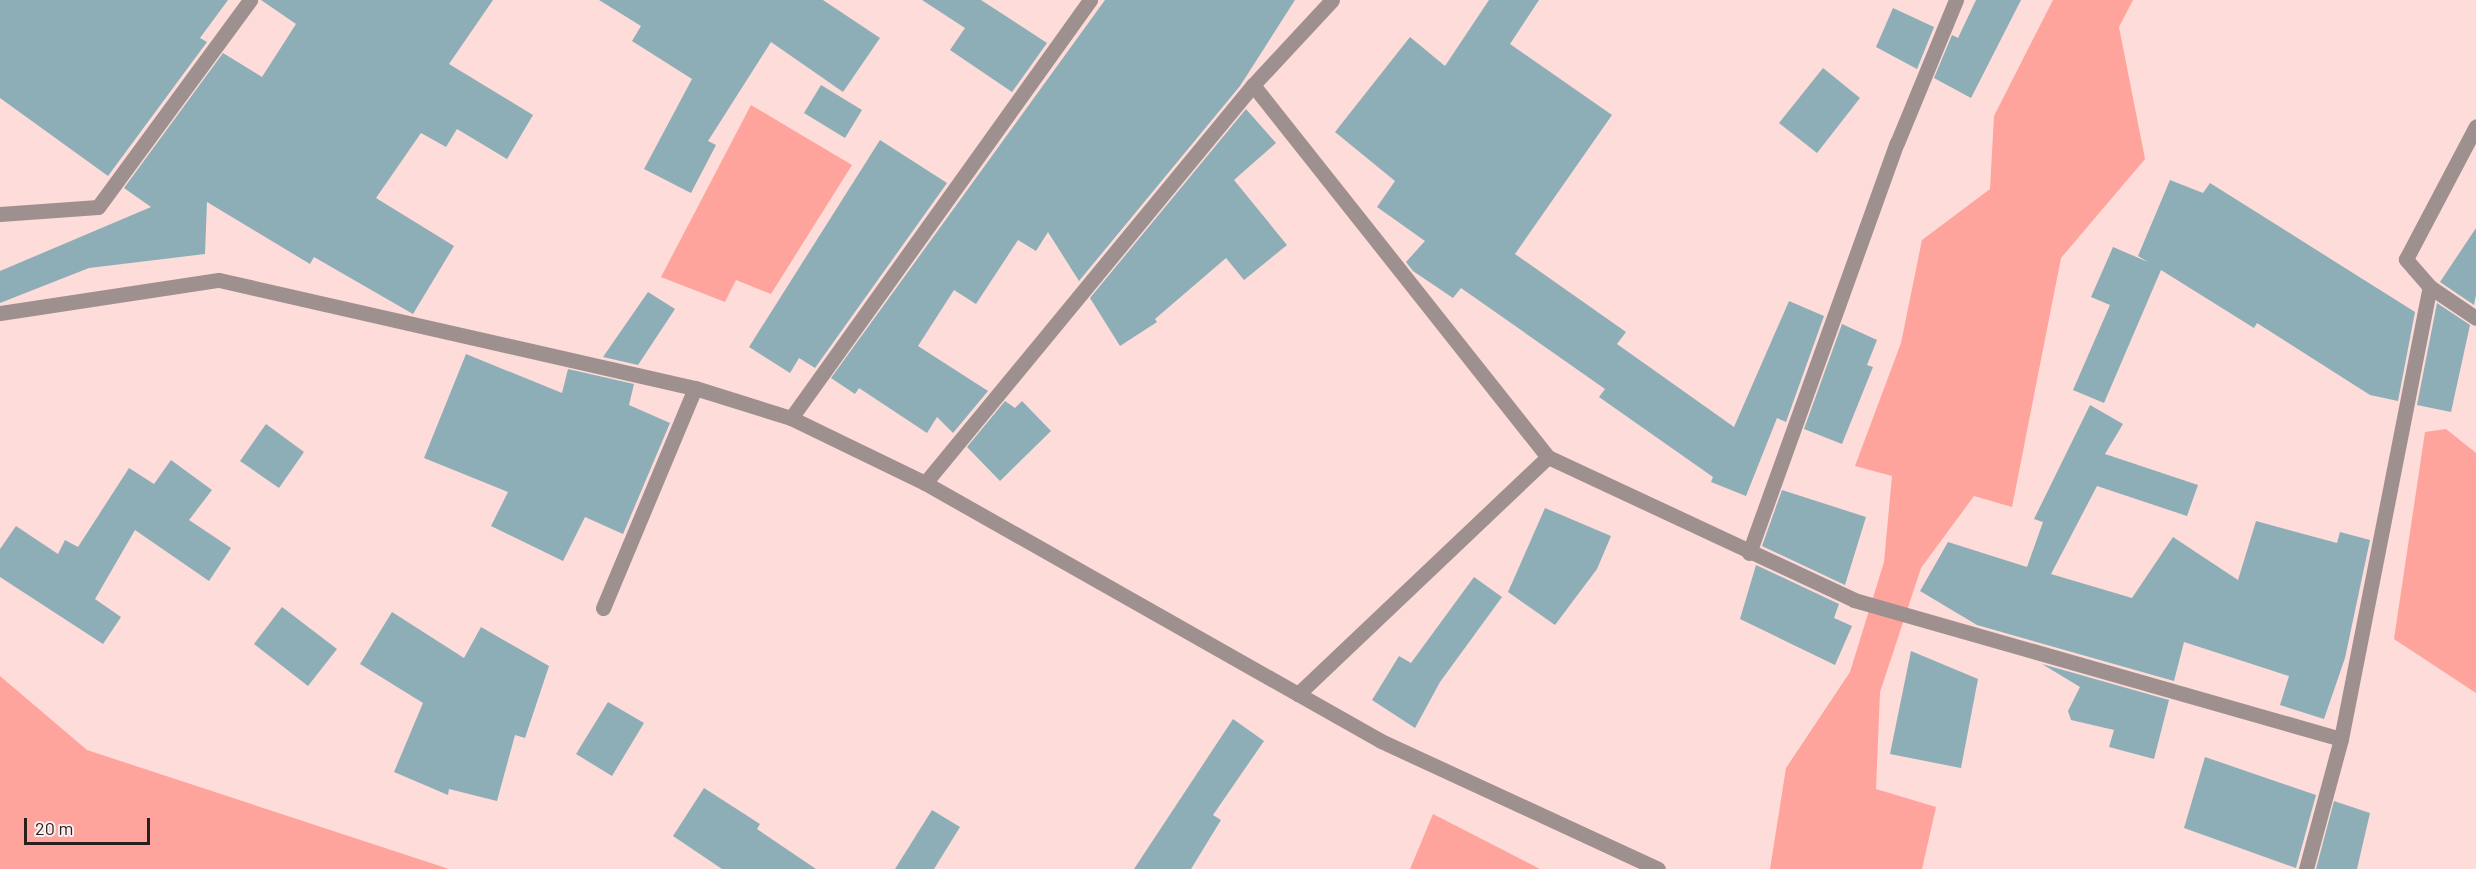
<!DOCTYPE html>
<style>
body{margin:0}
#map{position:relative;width:2476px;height:869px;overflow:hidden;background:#fddcd9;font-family:Barlow,sans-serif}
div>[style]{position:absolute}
.water>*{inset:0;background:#fea49d}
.building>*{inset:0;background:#8eaeb7}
.street>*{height:15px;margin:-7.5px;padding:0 7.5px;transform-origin:7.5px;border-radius:7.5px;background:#9e908f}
span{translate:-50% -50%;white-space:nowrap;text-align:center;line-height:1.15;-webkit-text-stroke:5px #fcefed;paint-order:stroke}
.scale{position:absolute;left:24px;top:818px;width:126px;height:27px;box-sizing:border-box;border:3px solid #2a1f1d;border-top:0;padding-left:8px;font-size:18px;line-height:21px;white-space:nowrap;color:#2a1f1d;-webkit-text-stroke:4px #fcefed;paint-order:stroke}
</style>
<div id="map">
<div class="water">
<i style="clip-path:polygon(2053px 0,2133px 0,2119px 27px,2145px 159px,2061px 258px,2012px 507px,1974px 496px,1921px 568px,1880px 692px,1876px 789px,1936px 807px,1922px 869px,1770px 869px,1786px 768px,1850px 672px,1884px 562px,1892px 476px,1855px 466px,1901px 343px,1922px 240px,1990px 189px,1994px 116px)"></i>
<i style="clip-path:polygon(751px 105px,852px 165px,771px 294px,736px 280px,725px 302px,661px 277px)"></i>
<i style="clip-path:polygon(2446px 429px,2476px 453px,2476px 693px,2394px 639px,2425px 432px)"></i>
<i style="clip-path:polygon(0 676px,87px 750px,449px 869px,0 869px)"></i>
<i style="clip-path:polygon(1433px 814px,1540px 869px,1410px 869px)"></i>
</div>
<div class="building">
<i style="clip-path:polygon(0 0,228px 0,200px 38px,207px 42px,108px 176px,0 98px)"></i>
<i style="clip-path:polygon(261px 0,493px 0,449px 64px,533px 115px,507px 159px,457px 129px,446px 147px,421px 133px,376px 198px,454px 246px,413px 314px,314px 257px,310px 264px,207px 202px,205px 254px,89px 268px,0 303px,0 271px,151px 207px,124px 188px,223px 53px,262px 77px,296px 24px)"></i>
<i style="clip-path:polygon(599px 0,823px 0,880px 38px,843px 92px,771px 42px,708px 141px,716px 145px,691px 193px,644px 169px,692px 79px,632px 41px,641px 26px)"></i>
<i style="clip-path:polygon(922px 0,981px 0,1047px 43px,1012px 92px,950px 50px,965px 28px)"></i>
<i style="clip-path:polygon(1105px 0,1295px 0,1240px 86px,1079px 281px,1048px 232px,1036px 251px,1018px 240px,976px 304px,954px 290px,918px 346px,988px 391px,953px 433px,937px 417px,927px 433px,859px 388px,855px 394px,831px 378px)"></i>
<i style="clip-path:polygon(1489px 0,1539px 0,1510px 44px,1612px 115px,1515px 254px,1626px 332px,1617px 344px,1734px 427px,1789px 301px,1824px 316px,1786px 422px,1777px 418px,1746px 496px,1711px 482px,1713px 477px,1599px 397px,1605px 389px,1461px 288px,1453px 298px,1413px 271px,1406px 262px,1425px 241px,1377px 207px,1395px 181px,1335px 132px,1410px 37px,1445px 66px)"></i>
<i style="clip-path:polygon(1976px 0,2021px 0,1971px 98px,1934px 78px,1952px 35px,1958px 38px)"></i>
<i style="clip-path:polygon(1893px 8px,1934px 27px,1917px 69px,1876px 47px)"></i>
<i style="clip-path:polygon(1823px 68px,1860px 98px,1817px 153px,1779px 123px)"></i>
<i style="clip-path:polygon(821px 85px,862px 110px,845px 138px,804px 113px)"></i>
<i style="clip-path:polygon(1246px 109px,1276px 143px,1234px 180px,1287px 245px,1244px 280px,1226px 258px,1155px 319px,1157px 322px,1120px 346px,1090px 298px)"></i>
<i style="clip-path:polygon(880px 140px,947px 183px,815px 368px,799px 358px,790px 373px,749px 347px)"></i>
<i style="clip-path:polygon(2170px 180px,2203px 193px,2210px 183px,2415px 312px,2398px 401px,2370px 395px,2257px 323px,2254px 328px,2161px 270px,2104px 403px,2073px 390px,2110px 305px,2091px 297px,2113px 247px,2148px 262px,2138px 256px)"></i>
<i style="clip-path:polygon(2476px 228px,2476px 295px,2474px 305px,2440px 282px)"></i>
<i style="clip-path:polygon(648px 292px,675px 309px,638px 365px,603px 357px)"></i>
<i style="clip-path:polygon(2437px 303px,2470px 325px,2451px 412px,2417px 405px)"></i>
<i style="clip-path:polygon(1842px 324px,1877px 340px,1867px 365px,1873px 367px,1842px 444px,1804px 429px)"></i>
<i style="clip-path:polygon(466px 354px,562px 393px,568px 369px,634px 384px,629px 405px,670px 423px,623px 534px,585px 517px,563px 561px,491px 526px,508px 492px,424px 458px)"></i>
<i style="clip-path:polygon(1005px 401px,1015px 408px,1022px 401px,1051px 431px,1000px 481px,967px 447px)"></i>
<i style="clip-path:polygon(2090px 405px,2123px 424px,2105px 454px,2198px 485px,2187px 516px,2097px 486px,2051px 574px,2132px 598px,2173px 537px,2238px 580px,2256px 521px,2337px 543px,2340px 532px,2370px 540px,2345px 658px,2324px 719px,2280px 705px,2289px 676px,2184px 642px,2174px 681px,1977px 625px,1920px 591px,1948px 542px,2027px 567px,2043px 522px,2034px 519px)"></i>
<i style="clip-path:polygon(266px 424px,304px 452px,279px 488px,240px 461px)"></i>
<i style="clip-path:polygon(171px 460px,212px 490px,189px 520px,231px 548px,209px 581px,135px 530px,95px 599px,121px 617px,103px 644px,0 577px,0 549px,16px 526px,58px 554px,65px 540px,78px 547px,129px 468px,154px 484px)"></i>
<i style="clip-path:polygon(1782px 490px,1866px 517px,1845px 585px,1762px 546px)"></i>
<i style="clip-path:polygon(1545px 508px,1611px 536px,1597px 569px,1555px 625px,1508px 592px)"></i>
<i style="clip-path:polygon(1756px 565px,1839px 604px,1834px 618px,1852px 626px,1835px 665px,1740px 619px)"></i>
<i style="clip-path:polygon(1474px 577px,1502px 597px,1440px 682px,1415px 728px,1372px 700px,1399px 656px,1411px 663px)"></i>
<i style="clip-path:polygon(282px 607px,337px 649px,308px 686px,254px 644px)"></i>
<i style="clip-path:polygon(392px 612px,464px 658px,481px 627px,549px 666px,525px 738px,515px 735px,497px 801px,449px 789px,448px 795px,394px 772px,423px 703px,360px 664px)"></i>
<i style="clip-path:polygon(1911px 651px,1978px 679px,1961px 768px,1890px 754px)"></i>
<i style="clip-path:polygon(2042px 664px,2169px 700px,2154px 759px,2109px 747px,2114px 730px,2071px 720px,2068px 711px,2080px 687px)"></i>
<i style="clip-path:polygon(608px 702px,644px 723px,612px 776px,576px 754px)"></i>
<i style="clip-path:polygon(1233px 719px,1264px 741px,1213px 815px,1221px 820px,1191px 869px,1134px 869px)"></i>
<i style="clip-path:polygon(2205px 757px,2316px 795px,2296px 868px,2184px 828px)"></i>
<i style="clip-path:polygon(704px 788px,760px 824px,757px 829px,816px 869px,722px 869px,673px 836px)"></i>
<i style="clip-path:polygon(2334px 801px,2370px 813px,2357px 869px,2316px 869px)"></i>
<i style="clip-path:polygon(932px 810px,960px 827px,934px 869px,895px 869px)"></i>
</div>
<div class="street">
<i style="left:1253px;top:85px;width:475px;rotate:51.6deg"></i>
<i style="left:0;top:214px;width:98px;rotate:-4.1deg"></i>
<i style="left:98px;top:207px;width:257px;rotate:-53.7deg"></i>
<i style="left:2430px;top:287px;width:55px;rotate:34deg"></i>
<i style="left:0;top:313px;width:221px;rotate:-8.6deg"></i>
<i style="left:219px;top:280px;width:488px;rotate:12.8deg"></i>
<i style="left:695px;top:388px;width:101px;rotate:17.4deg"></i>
<i style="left:791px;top:418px;width:149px;rotate:25.9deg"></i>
<i style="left:925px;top:483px;width:429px;rotate:29.5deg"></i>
<i style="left:1298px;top:694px;width:344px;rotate:-43.5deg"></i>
<i style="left:1548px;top:457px;width:338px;rotate:25deg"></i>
<i style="left:1854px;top:600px;width:506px;rotate:15.93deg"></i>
<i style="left:2341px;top:739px;width:135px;rotate:105.1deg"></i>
<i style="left:791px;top:418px;width:514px;rotate:-54.42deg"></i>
<i style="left:925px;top:483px;width:516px;rotate:-50.51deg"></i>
<i style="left:1253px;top:85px;width:116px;rotate:-47.1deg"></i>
<i style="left:1749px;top:553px;width:436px;rotate:-70.2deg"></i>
<i style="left:1897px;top:143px;width:155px;rotate:-67.6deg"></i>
<i style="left:603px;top:608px;width:238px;rotate:-67.3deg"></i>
<i style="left:1298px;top:694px;width:95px;rotate:29.5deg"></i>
<i style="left:1381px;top:741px;width:305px;rotate:24.8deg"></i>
<i style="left:2341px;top:739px;width:461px;rotate:-78.9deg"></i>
<i style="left:2430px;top:287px;width:37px;rotate:-131deg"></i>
<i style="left:2406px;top:259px;width:150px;rotate:-62.2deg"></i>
</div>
<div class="scale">20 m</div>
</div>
